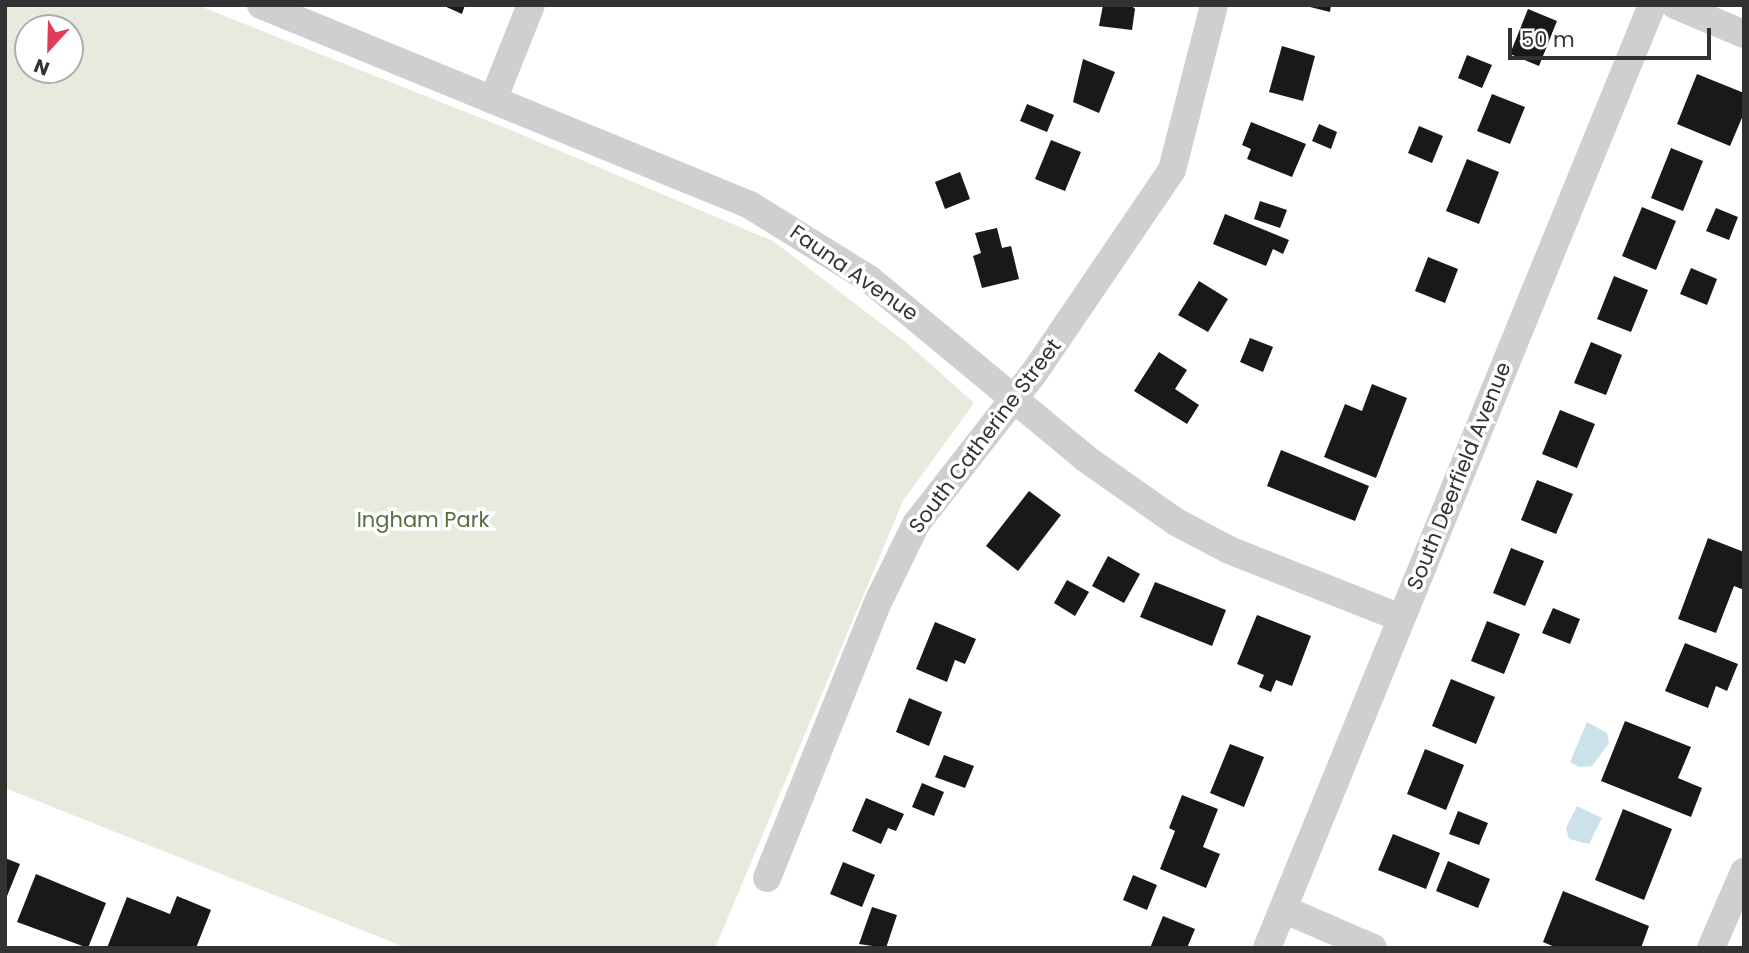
<!DOCTYPE html>
<style>
body{margin:0}
#map{position:relative;width:1749px;height:953px;overflow:hidden;background:#fff;font-family:Poppins,sans-serif}
div>[style]{position:absolute}
.green>*{inset:0;background:#e6ebde}
.water>*{inset:0;background:#cbe2eb}
.building>*{inset:0;background:#191919}
.minor>*{height:28px;margin:-14px;padding:0 14px;transform-origin:14px;border-radius:14px;background:#cfcfcf}
span{translate:-50% -50%;white-space:nowrap;text-align:center;line-height:1.15;-webkit-text-stroke:7px #fff;paint-order:stroke}
.street-label{font-size:21px;color:#323232}
.park-label{font-size:21px;color:#596d40}
.frame{position:absolute;inset:0;border:7px solid #323232;pointer-events:none}
.north{position:absolute;left:14px;top:14px;width:70px;height:70px;box-sizing:border-box;background:#fff;border:2px solid #adadad;border-radius:50%;rotate:202deg;font-size:19px;font-weight:700;line-height:28px;text-align:center;color:#323232}
.north::after{content:'';display:block;margin:auto;width:24px;height:32px;background:#e13c57;clip-path:polygon(50% 0,100% 100%,50% 72%,0 100%)}
.scale{position:absolute;left:1508px;top:28px;width:203px;height:32px;box-sizing:border-box;border:4px solid #323232;border-top:0;padding-left:9px;font-size:21px;line-height:24px;white-space:nowrap;color:#323232;-webkit-text-stroke:5px #fff;paint-order:stroke}
</style>
<div id="map">
<div class="green">
<i style="clip-path:polygon(evenodd,5px 5px,197px 5px,513px 131px,773px 241px,908px 344px,974px 403px,903px 501px,715px 948px,407px 948px,5px 788px,5px 5px,28px 28px,70px 28px,70px 70px,28px 70px,28px 28px)"></i>
</div>
<div class="water">
<i style="clip-path:polygon(1587px 722px,1607px 733px,1609px 743px,1592px 766px,1579px 767px,1570px 762px)"></i>
<i style="clip-path:polygon(1577px 806px,1602px 818px,1589px 844px,1569px 839px,1566px 828px)"></i>
</div>
<div class="building">
<i style="clip-path:polygon(442px 5px,465px 5px,462px 14px)"></i>
<i style="clip-path:polygon(1103px 5px,1131px 5px,1135px 9px,1132px 30px,1099px 26px)"></i>
<i style="clip-path:polygon(1302px 5px,1331px 5px,1330px 12px)"></i>
<i style="clip-path:polygon(1528px 9px,1557px 21px,1539px 66px,1510px 54px)"></i>
<i style="clip-path:polygon(1282px 46px,1315px 56px,1303px 101px,1269px 92px)"></i>
<i style="clip-path:polygon(1467px 55px,1492px 65px,1482px 88px,1458px 78px)"></i>
<i style="clip-path:polygon(1083px 59px,1115px 72px,1099px 113px,1073px 102px)"></i>
<i style="clip-path:polygon(1697px 74px,1744px 93px,1744px 113px,1730px 146px,1677px 124px)"></i>
<i style="clip-path:polygon(1492px 94px,1525px 107px,1510px 144px,1477px 131px)"></i>
<i style="clip-path:polygon(1027px 104px,1054px 115px,1047px 132px,1020px 121px)"></i>
<i style="clip-path:polygon(1251px 122px,1306px 144px,1292px 177px,1247px 159px,1251px 149px,1242px 145px)"></i>
<i style="clip-path:polygon(1319px 124px,1337px 132px,1331px 149px,1312px 141px)"></i>
<i style="clip-path:polygon(1419px 126px,1443px 136px,1432px 163px,1408px 153px)"></i>
<i style="clip-path:polygon(1051px 140px,1081px 152px,1065px 191px,1035px 179px)"></i>
<i style="clip-path:polygon(1671px 148px,1703px 161px,1683px 211px,1651px 198px)"></i>
<i style="clip-path:polygon(1467px 159px,1499px 172px,1479px 224px,1446px 211px)"></i>
<i style="clip-path:polygon(960px 172px,970px 199px,945px 209px,935px 182px)"></i>
<i style="clip-path:polygon(1260px 201px,1287px 210px,1280px 228px,1254px 219px)"></i>
<i style="clip-path:polygon(1642px 207px,1676px 221px,1656px 270px,1622px 256px)"></i>
<i style="clip-path:polygon(1716px 208px,1738px 217px,1729px 240px,1706px 231px)"></i>
<i style="clip-path:polygon(1225px 214px,1289px 240px,1283px 254px,1273px 249px,1266px 266px,1213px 244px)"></i>
<i style="clip-path:polygon(997px 228px,1002px 248px,1011px 246px,1019px 279px,982px 288px,973px 256px,981px 253px,975px 233px)"></i>
<i style="clip-path:polygon(1428px 257px,1458px 269px,1445px 303px,1415px 291px)"></i>
<i style="clip-path:polygon(1691px 268px,1717px 279px,1707px 305px,1680px 294px)"></i>
<i style="clip-path:polygon(1614px 276px,1648px 290px,1631px 332px,1597px 319px)"></i>
<i style="clip-path:polygon(1199px 281px,1228px 299px,1208px 332px,1178px 315px)"></i>
<i style="clip-path:polygon(1250px 338px,1273px 347px,1263px 372px,1240px 362px)"></i>
<i style="clip-path:polygon(1591px 342px,1622px 355px,1606px 395px,1574px 383px)"></i>
<i style="clip-path:polygon(1159px 352px,1187px 370px,1175px 389px,1199px 405px,1187px 424px,1134px 391px)"></i>
<i style="clip-path:polygon(1372px 384px,1407px 398px,1376px 478px,1324px 457px,1345px 404px,1362px 411px)"></i>
<i style="clip-path:polygon(1560px 410px,1595px 424px,1577px 468px,1542px 454px)"></i>
<i style="clip-path:polygon(1281px 450px,1369px 486px,1355px 521px,1267px 486px)"></i>
<i style="clip-path:polygon(1537px 480px,1573px 494px,1556px 534px,1521px 520px)"></i>
<i style="clip-path:polygon(1029px 491px,1061px 515px,1018px 571px,986px 546px)"></i>
<i style="clip-path:polygon(1708px 538px,1744px 552px,1744px 590px,1734px 586px,1716px 633px,1678px 619px)"></i>
<i style="clip-path:polygon(1511px 548px,1544px 561px,1525px 606px,1493px 593px)"></i>
<i style="clip-path:polygon(1108px 556px,1140px 574px,1124px 603px,1092px 586px)"></i>
<i style="clip-path:polygon(1067px 580px,1089px 592px,1075px 616px,1054px 603px)"></i>
<i style="clip-path:polygon(1155px 582px,1226px 610px,1212px 646px,1140px 617px)"></i>
<i style="clip-path:polygon(1553px 608px,1580px 619px,1570px 644px,1542px 633px)"></i>
<i style="clip-path:polygon(1257px 615px,1311px 636px,1292px 686px,1276px 680px,1271px 692px,1259px 687px,1264px 675px,1237px 664px)"></i>
<i style="clip-path:polygon(1487px 621px,1520px 634px,1504px 674px,1471px 661px)"></i>
<i style="clip-path:polygon(935px 622px,976px 639px,965px 664px,955px 660px,947px 682px,916px 669px)"></i>
<i style="clip-path:polygon(1685px 643px,1738px 664px,1727px 691px,1716px 686px,1708px 708px,1665px 691px)"></i>
<i style="clip-path:polygon(1451px 679px,1495px 697px,1476px 744px,1432px 726px)"></i>
<i style="clip-path:polygon(909px 698px,942px 712px,929px 746px,896px 732px)"></i>
<i style="clip-path:polygon(1625px 721px,1691px 747px,1678px 778px,1702px 788px,1691px 817px,1601px 781px)"></i>
<i style="clip-path:polygon(1230px 744px,1264px 757px,1244px 807px,1210px 793px)"></i>
<i style="clip-path:polygon(1425px 749px,1464px 765px,1446px 810px,1407px 794px)"></i>
<i style="clip-path:polygon(944px 755px,974px 766px,965px 788px,935px 777px)"></i>
<i style="clip-path:polygon(922px 783px,944px 792px,934px 816px,912px 807px)"></i>
<i style="clip-path:polygon(1182px 795px,1218px 809px,1203px 847px,1220px 854px,1206px 888px,1160px 869px,1175px 831px,1169px 828px)"></i>
<i style="clip-path:polygon(866px 798px,904px 814px,896px 831px,888px 828px,881px 844px,852px 831px)"></i>
<i style="clip-path:polygon(1623px 809px,1672px 829px,1644px 900px,1595px 880px)"></i>
<i style="clip-path:polygon(1458px 811px,1488px 823px,1479px 845px,1449px 834px)"></i>
<i style="clip-path:polygon(1393px 834px,1440px 853px,1426px 889px,1378px 870px)"></i>
<i style="clip-path:polygon(5px 858px,20px 864px,5px 901px)"></i>
<i style="clip-path:polygon(1448px 861px,1490px 879px,1478px 908px,1436px 891px)"></i>
<i style="clip-path:polygon(843px 862px,875px 875px,862px 907px,830px 894px)"></i>
<i style="clip-path:polygon(36px 874px,106px 903px,88px 948px,17px 922px)"></i>
<i style="clip-path:polygon(1133px 875px,1157px 885px,1147px 910px,1123px 900px)"></i>
<i style="clip-path:polygon(1563px 891px,1649px 926px,1641px 948px,1557px 948px,1543px 942px)"></i>
<i style="clip-path:polygon(177px 896px,211px 910px,196px 948px,107px 948px,127px 897px,170px 914px)"></i>
<i style="clip-path:polygon(872px 907px,897px 915px,886px 948px,859px 944px)"></i>
<i style="clip-path:polygon(1163px 916px,1195px 929px,1187px 948px,1150px 948px)"></i>
</div>
<div class="minor">
<i style="left:261px;top:5px;width:528px;rotate:22.24deg"></i>
<i style="left:750px;top:205px;width:140px;rotate:31.9deg"></i>
<i style="left:869px;top:279px;width:281px;rotate:39.6deg"></i>
<i style="left:1085px;top:458px;width:111px;rotate:35.1deg"></i>
<i style="left:1176px;top:522px;width:60px;rotate:27.8deg"></i>
<i style="left:1229px;top:550px;width:185px;rotate:21.6deg"></i>
<i style="left:1675px;top:5px;width:75px;rotate:22.8deg"></i>
<i style="left:493px;top:100px;width:102px;rotate:-68.2deg"></i>
<i style="left:767px;top:878px;width:300px;rotate:-68.1deg"></i>
<i style="left:879px;top:600px;width:85px;rotate:-64deg"></i>
<i style="left:916px;top:524px;width:192px;rotate:-52deg"></i>
<i style="left:1034px;top:373px;width:245px;rotate:-55.8deg"></i>
<i style="left:1172px;top:170px;width:170px;rotate:-75.7deg"></i>
<i style="left:1283px;top:909px;width:98px;rotate:23.4deg"></i>
<i style="left:1267px;top:948px;width:1019px;rotate:-67.79deg"></i>
<i style="left:1711px;top:948px;width:83px;rotate:-66.5deg"></i>
</div>
<div class="street-label">
<span style="left:854px;top:273px;rotate:35deg">Fauna Avenue</span>
<span style="left:985px;top:436px;rotate:-53deg">South Catherine Street</span>
<span style="left:1459px;top:476px;rotate:-68deg">South Deerfield Avenue</span>
</div>
<div class="park-label">
<span style="left:423px;top:520px">Ingham Park</span>
</div>
<div class="frame"></div>
<div class="north">N</div>
<div class="scale">50 m</div>
</div>
